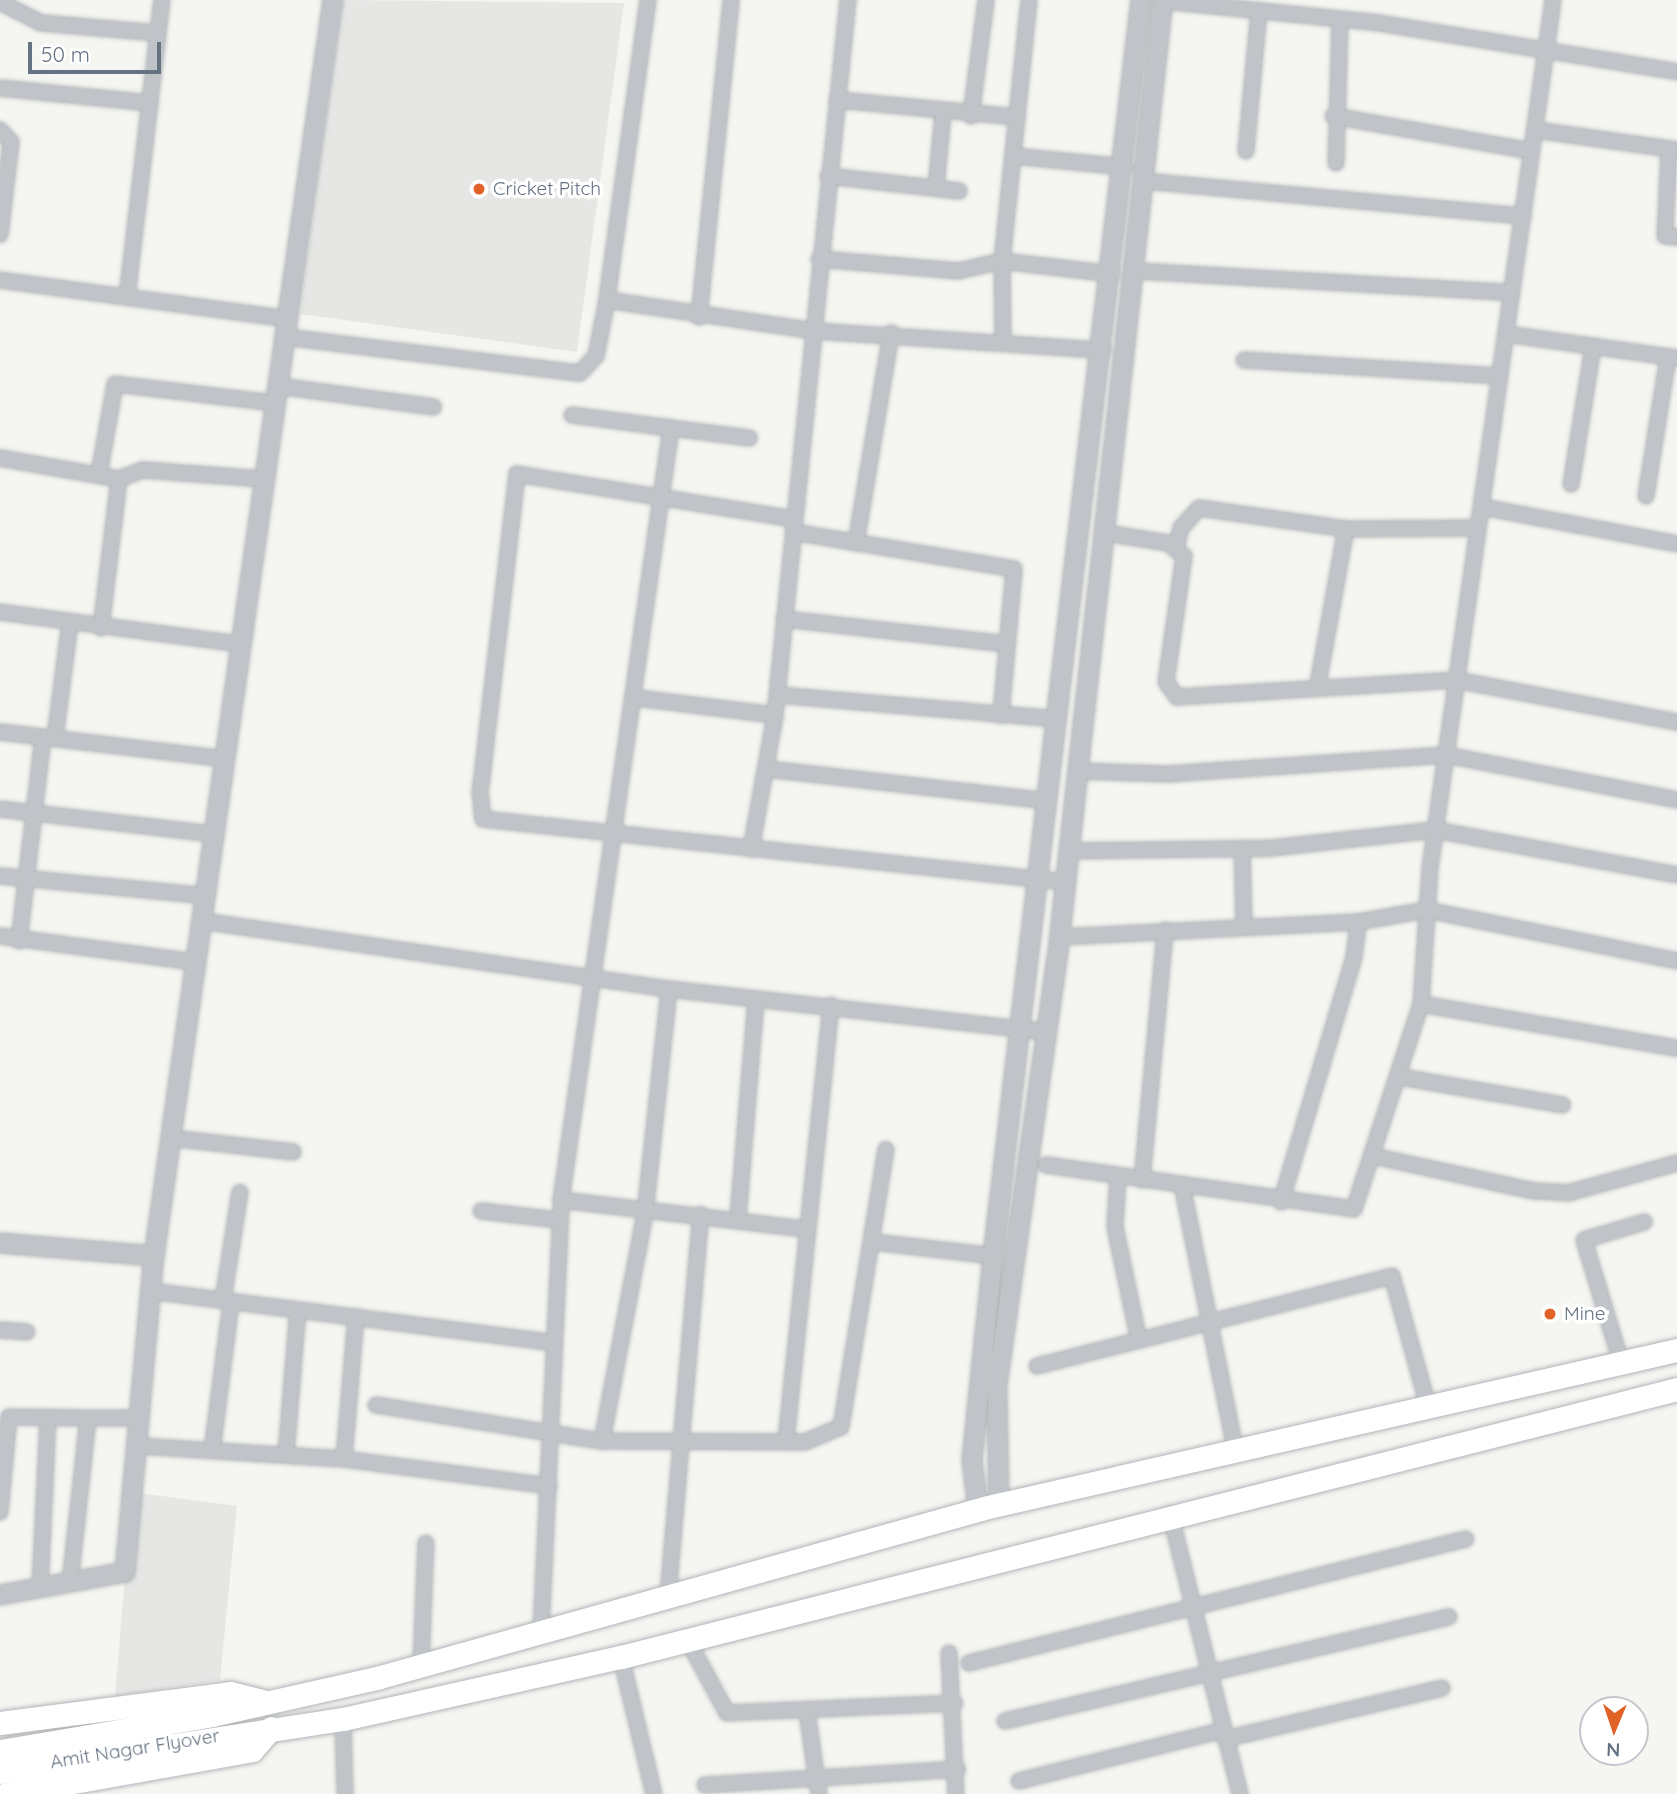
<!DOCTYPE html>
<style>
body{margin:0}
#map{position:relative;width:1677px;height:1794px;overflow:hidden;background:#f5f5f1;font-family:Quicksand,sans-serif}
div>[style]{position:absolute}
.built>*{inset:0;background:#e6e7e5}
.roads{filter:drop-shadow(0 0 2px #b1b5b9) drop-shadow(0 0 2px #b1b5b9)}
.minor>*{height:14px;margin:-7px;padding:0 7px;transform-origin:7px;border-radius:7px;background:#c0c3c7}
.tertiary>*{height:18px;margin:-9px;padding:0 9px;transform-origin:9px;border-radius:9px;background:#c0c3c7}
.primary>*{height:23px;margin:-11.5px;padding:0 11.5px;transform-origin:11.5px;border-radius:11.5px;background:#fff}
.dots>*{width:19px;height:19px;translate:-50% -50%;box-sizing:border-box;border:4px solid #fff;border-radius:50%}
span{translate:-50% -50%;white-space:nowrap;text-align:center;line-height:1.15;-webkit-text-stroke:7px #fff;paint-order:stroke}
.poi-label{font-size:19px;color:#657282}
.left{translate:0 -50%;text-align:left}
.street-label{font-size:19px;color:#657282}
.north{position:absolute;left:1579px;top:1696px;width:70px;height:70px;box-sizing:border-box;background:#fff;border:2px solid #c1c7cd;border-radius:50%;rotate:182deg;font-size:19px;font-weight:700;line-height:28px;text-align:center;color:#657282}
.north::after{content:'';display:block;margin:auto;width:24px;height:32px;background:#e06227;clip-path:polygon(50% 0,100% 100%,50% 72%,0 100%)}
.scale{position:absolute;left:28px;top:42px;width:133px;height:32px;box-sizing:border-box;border:4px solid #657282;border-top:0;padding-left:9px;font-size:21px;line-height:24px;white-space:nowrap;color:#657282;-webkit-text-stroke:5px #fff;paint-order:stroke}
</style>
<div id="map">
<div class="built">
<i style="clip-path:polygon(343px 0,624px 3px,577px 352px,300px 314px)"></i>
<i style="clip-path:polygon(132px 1492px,237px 1506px,220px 1680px,115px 1696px)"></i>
</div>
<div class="roads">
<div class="minor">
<i style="left:648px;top:0;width:303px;rotate:97.8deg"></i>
<i style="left:607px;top:300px;width:209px;rotate:8.5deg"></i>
<i style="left:814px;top:331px;width:290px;rotate:3.8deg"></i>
<i style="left:1029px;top:0;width:262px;rotate:95.9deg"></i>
<i style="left:1002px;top:261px;width:111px;rotate:6.7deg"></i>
<i style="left:1163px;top:1px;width:217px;rotate:5.8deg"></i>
<i style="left:1379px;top:23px;width:302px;rotate:9.3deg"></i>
<i style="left:0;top:2px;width:46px;rotate:27.1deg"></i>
<i style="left:41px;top:23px;width:117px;rotate:4.9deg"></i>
<i style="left:0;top:88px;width:151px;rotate:5.7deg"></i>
<i style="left:837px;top:100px;width:181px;rotate:5.4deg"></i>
<i style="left:971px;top:116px;width:117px;rotate:-82.6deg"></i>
<i style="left:1333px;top:116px;width:202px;rotate:10deg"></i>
<i style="left:0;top:130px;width:16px;rotate:47deg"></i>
<i style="left:11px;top:142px;width:93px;rotate:96.8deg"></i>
<i style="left:1535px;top:130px;width:143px;rotate:8deg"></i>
<i style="left:1669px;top:149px;width:87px;rotate:92.6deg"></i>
<i style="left:1665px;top:236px;width:12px;rotate:5deg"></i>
<i style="left:1246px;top:151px;width:141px;rotate:-84.7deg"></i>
<i style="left:1013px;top:156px;width:113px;rotate:5.6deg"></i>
<i style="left:1336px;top:163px;width:144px;rotate:-88.4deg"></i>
<i style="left:828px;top:176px;width:132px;rotate:6.5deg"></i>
<i style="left:1144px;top:181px;width:381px;rotate:5.3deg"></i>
<i style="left:936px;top:188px;width:76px;rotate:-84.7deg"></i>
<i style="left:819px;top:259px;width:140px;rotate:4.9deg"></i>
<i style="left:958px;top:271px;width:45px;rotate:-12.8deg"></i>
<i style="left:1002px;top:261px;width:82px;rotate:89.3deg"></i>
<i style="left:1135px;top:271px;width:377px;rotate:3.3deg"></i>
<i style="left:0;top:280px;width:290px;rotate:7.7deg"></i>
<i style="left:127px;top:297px;width:299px;rotate:-83.3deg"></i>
<i style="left:699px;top:317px;width:319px;rotate:-84.2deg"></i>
<i style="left:1506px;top:334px;width:173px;rotate:8deg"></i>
<i style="left:285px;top:337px;width:297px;rotate:7deg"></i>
<i style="left:580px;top:373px;width:23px;rotate:-47deg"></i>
<i style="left:596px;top:356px;width:57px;rotate:-78.9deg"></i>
<i style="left:1244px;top:360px;width:256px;rotate:3.6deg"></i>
<i style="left:278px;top:386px;width:157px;rotate:7.7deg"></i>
<i style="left:572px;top:415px;width:100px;rotate:7.5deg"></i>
<i style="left:0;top:458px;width:121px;rotate:10deg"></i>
<i style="left:99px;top:474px;width:91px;rotate:-79.9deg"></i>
<i style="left:115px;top:384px;width:161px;rotate:6.8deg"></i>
<i style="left:1571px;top:484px;width:140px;rotate:-80.9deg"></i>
<i style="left:1646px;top:496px;width:141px;rotate:-81deg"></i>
<i style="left:1482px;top:507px;width:198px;rotate:10.7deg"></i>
<i style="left:794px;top:519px;width:281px;rotate:-170.8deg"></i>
<i style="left:517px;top:474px;width:320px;rotate:96.6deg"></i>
<i style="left:480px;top:792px;width:27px;rotate:84deg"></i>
<i style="left:483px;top:819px;width:584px;rotate:6.19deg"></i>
<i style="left:793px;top:532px;width:224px;rotate:9.5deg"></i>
<i style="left:1014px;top:569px;width:147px;rotate:95.1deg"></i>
<i style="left:1106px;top:533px;width:63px;rotate:9.2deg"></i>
<i style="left:1168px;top:543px;width:21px;rotate:39deg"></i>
<i style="left:1184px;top:556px;width:127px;rotate:98.1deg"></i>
<i style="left:1166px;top:682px;width:19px;rotate:54deg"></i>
<i style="left:1177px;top:697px;width:280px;rotate:-3.5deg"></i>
<i style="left:1456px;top:680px;width:225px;rotate:10.8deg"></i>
<i style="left:856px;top:543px;width:213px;rotate:-80.5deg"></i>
<i style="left:1176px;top:547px;width:20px;rotate:-75deg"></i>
<i style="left:1181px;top:528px;width:27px;rotate:-48deg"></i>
<i style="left:1199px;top:508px;width:148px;rotate:8.1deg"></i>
<i style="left:1346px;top:529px;width:132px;rotate:-0.4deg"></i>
<i style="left:0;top:612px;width:243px;rotate:7.6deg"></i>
<i style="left:784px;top:619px;width:224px;rotate:6.4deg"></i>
<i style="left:101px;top:628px;width:150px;rotate:-83.1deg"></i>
<i style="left:119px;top:479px;width:26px;rotate:-21deg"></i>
<i style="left:143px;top:470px;width:121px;rotate:4.3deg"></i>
<i style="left:1318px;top:684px;width:158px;rotate:-79.8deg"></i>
<i style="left:777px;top:695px;width:282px;rotate:4.9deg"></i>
<i style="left:636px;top:698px;width:140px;rotate:7deg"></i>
<i style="left:0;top:732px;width:227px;rotate:6.8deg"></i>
<i style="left:55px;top:738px;width:116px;rotate:-82.6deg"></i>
<i style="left:767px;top:769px;width:283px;rotate:6.5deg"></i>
<i style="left:1076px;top:771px;width:92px;rotate:1.9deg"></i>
<i style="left:1168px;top:774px;width:279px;rotate:-3.9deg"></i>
<i style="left:1446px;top:755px;width:235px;rotate:11deg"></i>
<i style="left:0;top:809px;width:215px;rotate:6.7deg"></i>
<i style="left:1242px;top:848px;width:76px;rotate:88.5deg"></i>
<i style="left:751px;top:849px;width:136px;rotate:-79.8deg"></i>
<i style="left:775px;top:715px;width:719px;rotate:-84.17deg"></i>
<i style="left:1068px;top:851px;width:204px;rotate:-0.8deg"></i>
<i style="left:1272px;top:848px;width:164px;rotate:-6.3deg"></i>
<i style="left:1435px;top:830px;width:246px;rotate:10.5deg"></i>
<i style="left:0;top:876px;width:207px;rotate:5.5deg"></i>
<i style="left:202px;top:921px;width:472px;rotate:8.3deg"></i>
<i style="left:669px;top:989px;width:380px;rotate:6.5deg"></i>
<i style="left:0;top:936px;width:198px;rotate:7.6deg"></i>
<i style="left:1060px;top:937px;width:298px;rotate:-2.9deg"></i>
<i style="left:1358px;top:922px;width:70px;rotate:-9.9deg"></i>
<i style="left:1427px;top:910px;width:255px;rotate:11.5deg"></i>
<i style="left:19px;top:941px;width:205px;rotate:-83.3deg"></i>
<i style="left:1421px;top:1004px;width:260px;rotate:9.8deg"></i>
<i style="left:1400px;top:1077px;width:165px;rotate:9.7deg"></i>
<i style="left:171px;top:1138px;width:123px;rotate:6.5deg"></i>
<i style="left:1373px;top:1156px;width:165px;rotate:12.3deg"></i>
<i style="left:1534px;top:1191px;width:34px;rotate:3deg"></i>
<i style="left:1568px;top:1193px;width:113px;rotate:-15.4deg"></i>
<i style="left:1046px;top:1165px;width:311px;rotate:8.1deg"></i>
<i style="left:1354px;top:1209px;width:216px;rotate:-71.9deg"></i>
<i style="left:1421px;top:1004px;width:136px;rotate:-86.2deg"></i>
<i style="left:1430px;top:868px;width:877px;rotate:-81.93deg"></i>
<i style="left:1118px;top:1176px;width:51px;rotate:93.4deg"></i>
<i style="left:1115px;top:1227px;width:116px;rotate:78.1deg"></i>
<i style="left:1142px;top:1180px;width:251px;rotate:-84.7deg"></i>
<i style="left:1182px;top:1185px;width:272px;rotate:78.6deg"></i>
<i style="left:561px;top:1200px;width:246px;rotate:6.8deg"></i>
<i style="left:1281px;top:1202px;width:256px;rotate:-73.4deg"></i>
<i style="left:1354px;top:957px;width:35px;rotate:-83deg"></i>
<i style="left:481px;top:1211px;width:79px;rotate:6.6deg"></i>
<i style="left:738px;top:1218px;width:220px;rotate:-85.3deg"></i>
<i style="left:874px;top:1242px;width:120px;rotate:6.7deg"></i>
<i style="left:150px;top:1291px;width:403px;rotate:7.3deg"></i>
<i style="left:223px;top:1300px;width:109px;rotate:-81.1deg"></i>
<i style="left:0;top:1330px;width:27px;rotate:4deg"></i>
<i style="left:1621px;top:1362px;width:127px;rotate:-106.9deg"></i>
<i style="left:1584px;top:1240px;width:63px;rotate:-16.7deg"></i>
<i style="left:1037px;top:1366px;width:366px;rotate:-14.2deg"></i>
<i style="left:1392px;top:1276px;width:135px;rotate:74.5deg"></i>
<i style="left:376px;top:1405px;width:229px;rotate:9.1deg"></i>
<i style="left:602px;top:1441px;width:231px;rotate:-79.3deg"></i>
<i style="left:645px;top:1214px;width:226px;rotate:-83.9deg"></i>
<i style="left:88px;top:1418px;width:51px"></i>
<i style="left:602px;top:1441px;width:203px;rotate:0.3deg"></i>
<i style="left:805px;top:1442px;width:39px;rotate:-23deg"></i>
<i style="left:841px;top:1427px;width:281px;rotate:-80.8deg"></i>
<i style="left:786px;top:1441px;width:438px;rotate:-84.1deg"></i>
<i style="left:138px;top:1446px;width:206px;rotate:3.6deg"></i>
<i style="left:344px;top:1459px;width:207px;rotate:7.5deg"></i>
<i style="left:212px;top:1451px;width:150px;rotate:-82.7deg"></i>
<i style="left:286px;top:1455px;width:145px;rotate:-85.3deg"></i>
<i style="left:344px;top:1459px;width:143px;rotate:-85.2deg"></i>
<i style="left:0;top:1512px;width:95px;rotate:-84.6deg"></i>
<i style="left:9px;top:1417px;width:79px;rotate:0.7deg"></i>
<i style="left:88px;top:1418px;width:167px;rotate:96.2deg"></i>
<i style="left:1170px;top:1513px;width:290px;rotate:76deg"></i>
<i style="left:40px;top:1588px;width:171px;rotate:-87.3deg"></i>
<i style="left:668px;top:1596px;width:383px;rotate:-85.1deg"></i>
<i style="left:541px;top:1632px;width:432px;rotate:-87.3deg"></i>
<i style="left:561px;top:1200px;width:780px;rotate:-81.89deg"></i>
<i style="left:671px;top:428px;width:79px;rotate:7.3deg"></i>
<i style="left:687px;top:1639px;width:84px;rotate:61.6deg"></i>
<i style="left:727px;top:1713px;width:228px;rotate:-2.5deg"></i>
<i style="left:949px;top:1653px;width:141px;rotate:87.2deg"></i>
<i style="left:621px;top:1657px;width:141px;rotate:76.5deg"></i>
<i style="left:969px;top:1663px;width:512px;rotate:-14.01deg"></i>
<i style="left:421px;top:1665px;width:122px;rotate:-87.7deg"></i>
<i style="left:807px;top:1712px;width:83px;rotate:81.7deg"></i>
<i style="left:343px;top:1719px;width:75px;rotate:88.5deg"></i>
<i style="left:1005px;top:1721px;width:456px;rotate:-13.2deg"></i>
<i style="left:1225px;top:1739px;width:223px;rotate:-13.2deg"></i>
<i style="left:1019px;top:1781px;width:210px;rotate:-14deg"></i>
<i style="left:705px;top:1785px;width:253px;rotate:-3.6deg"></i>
</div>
<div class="tertiary">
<i style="left:0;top:1243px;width:155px;rotate:4.8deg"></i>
<i style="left:999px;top:1505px;width:120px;rotate:-91deg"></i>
<i style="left:997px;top:1385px;width:437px;rotate:-82deg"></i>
<i style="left:1058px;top:952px;width:958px;rotate:-83.71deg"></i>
<i style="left:978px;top:1510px;width:50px;rotate:-96.8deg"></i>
<i style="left:972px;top:1460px;width:205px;rotate:-84.1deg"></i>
<i style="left:993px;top:1256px;width:1265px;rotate:-83.28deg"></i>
<i style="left:0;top:1595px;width:127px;rotate:-10.4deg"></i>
<i style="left:125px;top:1572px;width:317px;rotate:-84.8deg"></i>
<i style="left:154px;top:1256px;width:1269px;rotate:-81.89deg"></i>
</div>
<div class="primary">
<i style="left:0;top:1723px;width:232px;rotate:-7.4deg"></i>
<i style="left:230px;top:1693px;width:33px;rotate:14deg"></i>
<i style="left:0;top:1751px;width:215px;rotate:-9.6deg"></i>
<i style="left:212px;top:1715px;width:172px;rotate:-12.7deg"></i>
<i style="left:380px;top:1677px;width:631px;rotate:-15.62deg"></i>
<i style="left:988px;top:1507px;width:707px;rotate:-12.84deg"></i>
<i style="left:0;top:1772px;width:347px;rotate:-8.8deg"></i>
<i style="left:343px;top:1719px;width:285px;rotate:-12.6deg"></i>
<i style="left:621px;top:1657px;width:1089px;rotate:-14.24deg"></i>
<i style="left:6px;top:1794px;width:250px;rotate:-10.1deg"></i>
<i style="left:252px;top:1750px;width:29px;rotate:-49deg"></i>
</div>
</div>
<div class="dots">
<i style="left:479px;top:189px;background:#e06227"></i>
<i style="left:1550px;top:1314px;background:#e06227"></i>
</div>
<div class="poi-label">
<span class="left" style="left:493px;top:189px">Cricket Pitch</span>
<span class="left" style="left:1564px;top:1314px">Mine</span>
</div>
<div class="street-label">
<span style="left:135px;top:1749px;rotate:-9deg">Amit Nagar Flyover</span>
</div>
<div class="north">N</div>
<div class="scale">50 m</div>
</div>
